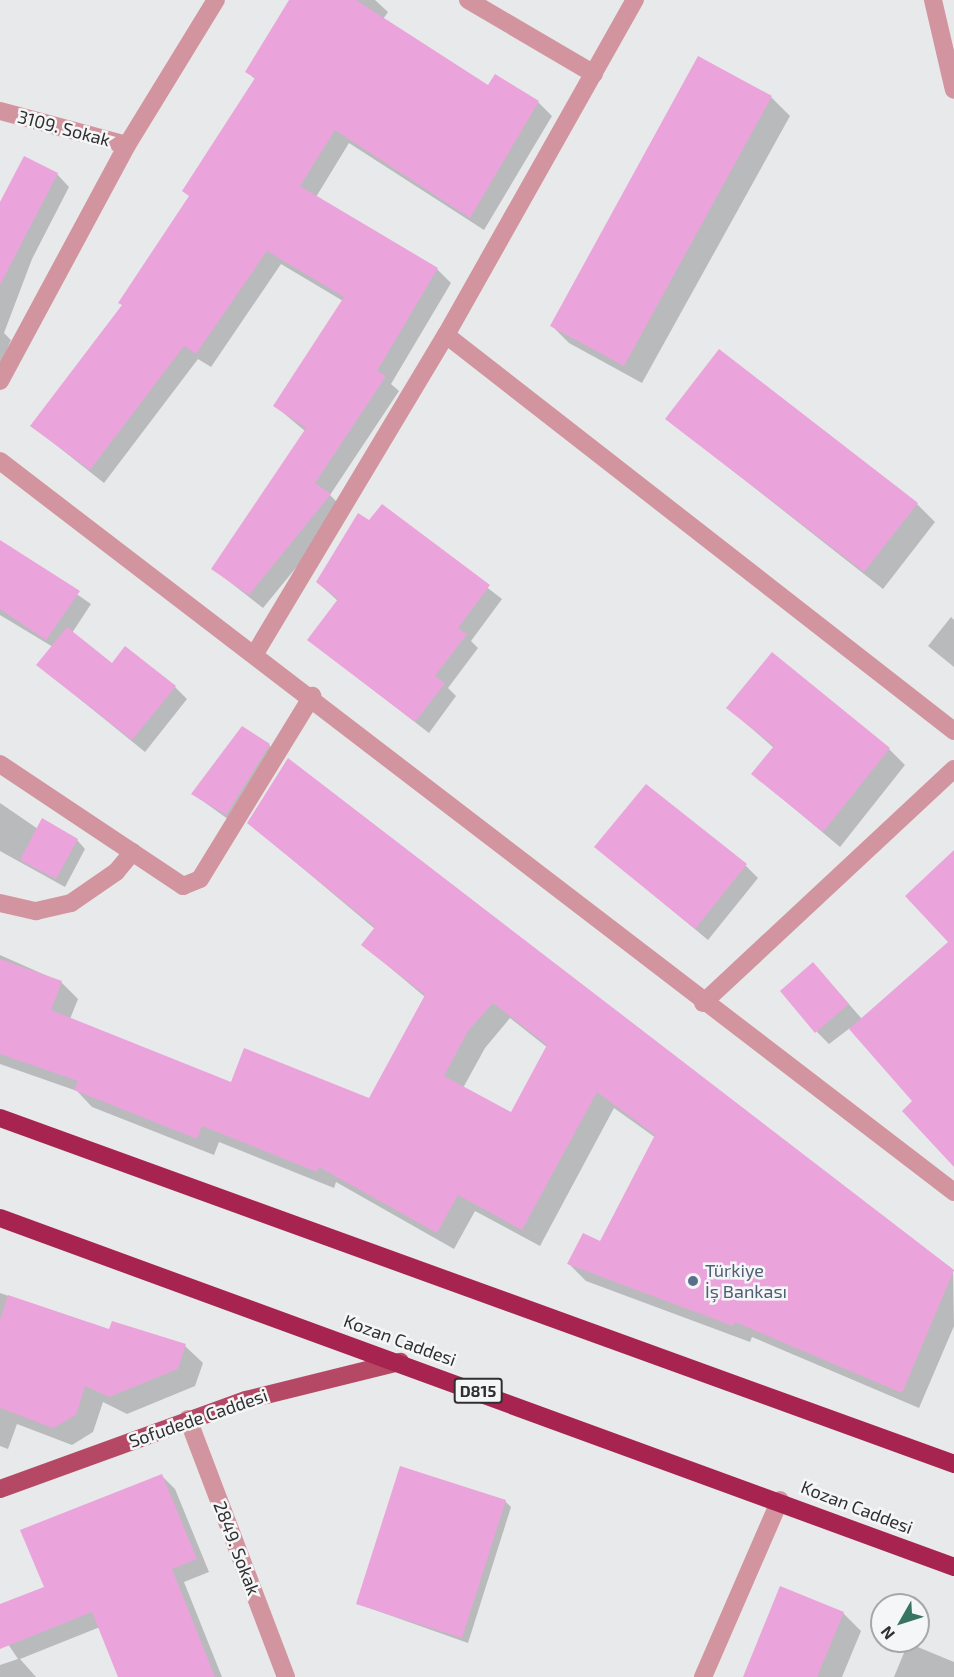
<!DOCTYPE html>
<meta charset="utf-8">
<style>
body{margin:0}
#map{position:relative;width:954px;height:1677px;overflow:hidden;background:#e8e9ea;font-family:"Exo 2",sans-serif}
div>[style]{position:absolute}
.shadow>*{inset:0;background:#0003}
.building>*{inset:0;background:#eaa4db}
.minor>*{height:18px;margin:-9px;padding:0 9px;transform-origin:9px;border-radius:9px;background:#d295a0}
.major>*{height:18px;margin:-9px;padding:0 9px;transform-origin:9px;border-radius:9px;background:#b54865}
.highway>*{height:18px;margin:-9px;padding:0 9px;transform-origin:9px;border-radius:9px;background:#a72350}
.dots>*{width:16px;height:16px;translate:-50% -50%;box-sizing:border-box;border:3px solid #f5f6f7;border-radius:50%}
span{translate:-50% -50%;white-space:nowrap;text-align:center;line-height:1.15;-webkit-text-stroke:5px #f5f6f7;paint-order:stroke}
.shield-label span{padding:2px 4px;background:#f5f6f7;border:2px solid;border-radius:4px;-webkit-text-stroke-width:0}
.shield-label{font-size:16px;color:#303031;font-weight:700}
.street-label{font-size:18px;color:#303031}
.service-label{font-size:18px;color:#4e5e75}
.left{translate:0 -50%;text-align:left}
.north{position:absolute;left:870px;top:1593px;width:60px;height:60px;box-sizing:border-box;background:#f5f6f7;border:2px solid #a6a7a8;border-radius:50%;rotate:231deg;font-size:16px;font-weight:700;line-height:24px;text-align:center;color:#303031}
.north::after{content:'';display:block;margin:auto;width:21px;height:27px;background:#387561;clip-path:polygon(50% 0,100% 100%,50% 72%,0 100%)}
</style>
<div id="map">
<div class="shadow">
<i style="clip-path:polygon(291px 0,375px 0,388px 12px,383px 19px,489px 87px,538px 102px,552px 116px,484px 230px,349px 143px,316px 197px,437px 269px,451px 283px,391px 384px,399px 391px,330px 495px,344px 509px,263px 608px,213px 569px,305px 431px,275px 406px,343px 301px,281px 264px,211px 367px,198px 359px,104px 483px,32px 426px,123px 306px,190px 197px,256px 80px,247px 72px)"></i>
<i style="clip-path:polygon(699px 58px,772px 98px,790px 116px,642px 383px,569px 343px,551px 325px)"></i>
<i style="clip-path:polygon(57px 174px,69px 187px,32px 259px,4px 333px,11px 340px,0 366px,0 205px)"></i>
<i style="clip-path:polygon(667px 419px,917px 504px,935px 522px,883px 589px)"></i>
<i style="clip-path:polygon(382px 506px,502px 599px,471px 641px,478px 648px,448px 688px,456px 696px,429px 733px,309px 640px,338px 601px,317px 582px)"></i>
<i style="clip-path:polygon(0 541px,91px 604px,72px 633px,112px 665px,175px 687px,187px 699px,145px 752px,38px 665px,53px 647px,0 615px)"></i>
<i style="clip-path:polygon(951px 617px,954px 620px,954px 667px,928px 646px)"></i>
<i style="clip-path:polygon(728px 708px,889px 749px,905px 765px,840px 847px,753px 774px,774px 748px)"></i>
<i style="clip-path:polygon(269px 745px,281px 757px,239px 827px,193px 794px)"></i>
<i style="clip-path:polygon(0 803px,38px 829px,77px 840px,85px 849px,65px 887px,0 851px)"></i>
<i style="clip-path:polygon(evenodd,249px 823px,953px 1272px,954px 1326px,919px 1408px,752px 1337px,750px 1342px,586px 1281px,569px 1264px,601px 1243px,656px 1138px,614px 1108px,540px 1246px,475px 1211px,454px 1249px,336px 1182px,334px 1188px,219px 1142px,214px 1155px,92px 1107px,77px 1091px,0 1064px,0 955px,61px 982px,78px 999px,70px 1019px,232px 1084px,369px 1100px,425px 997px,363px 945px,375px 929px,249px 823px,510px 1018px,548px 1048px,511px 1114px,463px 1088px,485px 1048px,510px 1018px)"></i>
<i style="clip-path:polygon(596px 847px,746px 866px,758px 878px,708px 940px)"></i>
<i style="clip-path:polygon(954px 852px,954px 1164px,914px 1101px,850px 1028px,829px 1044px,817px 1032px,825px 977px,862px 1019px,950px 942px)"></i>
<i style="clip-path:polygon(0 1293px,110px 1331px,185px 1346px,203px 1363px,195px 1386px,127px 1414px,103px 1402px,93px 1432px,72px 1445px,17px 1424px,8px 1449px,0 1446px)"></i>
<i style="clip-path:polygon(162px 1476px,175px 1489px,209px 1572px,184px 1582px,222px 1677px,120px 1677px,100px 1627px,20px 1659px,36px 1677px,0 1677px,0 1665px,18px 1659px,0 1632px,0 1606px,46px 1588px)"></i>
<i style="clip-path:polygon(505px 1501px,511px 1507px,468px 1643px,358px 1604px)"></i>
<i style="clip-path:polygon(843px 1613px,861px 1631px,842px 1677px,745px 1677px)"></i>
<i style="clip-path:polygon(908px 1643px,954px 1662px,954px 1677px,894px 1677px)"></i>
</div>
<div class="building">
<i style="clip-path:polygon(289px 0,356px 0,488px 85px,495px 74px,539px 101px,470px 218px,335px 130px,300px 186px,438px 268px,377px 371px,386px 376px,315px 483px,331px 494px,249px 595px,211px 569px,306px 428px,273px 406px,344px 297px,267px 251px,196px 354px,184px 346px,90px 470px,30px 426px,122px 305px,118px 303px,189px 196px,182px 191px,255px 78px,245px 72px)"></i>
<i style="clip-path:polygon(698px 56px,772px 96px,624px 366px,550px 326px)"></i>
<i style="clip-path:polygon(24px 156px,58px 173px,0 285px,0 202px)"></i>
<i style="clip-path:polygon(719px 349px,918px 503px,864px 572px,665px 419px)"></i>
<i style="clip-path:polygon(382px 504px,490px 585px,458px 628px,467px 634px,435px 676px,445px 683px,415px 722px,307px 640px,338px 599px,316px 582px,358px 513px,369px 520px)"></i>
<i style="clip-path:polygon(0 540px,80px 591px,46px 640px,0 609px)"></i>
<i style="clip-path:polygon(67px 627px,112px 663px,125px 646px,176px 686px,132px 740px,36px 665px)"></i>
<i style="clip-path:polygon(772px 652px,890px 748px,823px 832px,751px 774px,774px 746px,726px 708px)"></i>
<i style="clip-path:polygon(242px 726px,270px 744px,226px 815px,191px 794px)"></i>
<i style="clip-path:polygon(evenodd,288px 758px,954px 1270px,902px 1393px,735px 1322px,733px 1326px,567px 1264px,583px 1233px,600px 1241px,655px 1135px,597px 1092px,522px 1230px,458px 1195px,437px 1233px,319px 1167px,317px 1172px,202px 1126px,197px 1139px,74px 1090px,78px 1081px,0 1054px,0 959px,62px 981px,51px 1010px,231px 1082px,244px 1048px,369px 1098px,425px 995px,361px 945px,375px 927px,247px 823px,288px 758px,493px 1003px,547px 1045px,511px 1112px,444px 1076px,468px 1031px,493px 1003px)"></i>
<i style="clip-path:polygon(646px 784px,747px 864px,695px 929px,594px 847px)"></i>
<i style="clip-path:polygon(42px 818px,78px 839px,56px 879px,20px 860px)"></i>
<i style="clip-path:polygon(954px 850px,954px 1167px,902px 1111px,912px 1101px,849px 1029px,948px 942px,905px 896px)"></i>
<i style="clip-path:polygon(813px 962px,849px 1004px,815px 1033px,780px 991px)"></i>
<i style="clip-path:polygon(8px 1295px,109px 1329px,112px 1321px,186px 1344px,178px 1369px,109px 1397px,85px 1386px,76px 1415px,53px 1428px,0 1408px,0 1320px)"></i>
<i style="clip-path:polygon(400px 1466px,506px 1500px,462px 1638px,356px 1604px)"></i>
<i style="clip-path:polygon(162px 1474px,197px 1559px,172px 1569px,215px 1677px,118px 1677px,92px 1612px,0 1649px,0 1604px,44px 1587px,20px 1530px)"></i>
<i style="clip-path:polygon(780px 1586px,844px 1612px,817px 1677px,743px 1677px)"></i>
</div>
<div class="minor">
<i style="left:468px;top:0;width:146px;rotate:30.4deg"></i>
<i style="left:933px;top:0;width:92px;rotate:76.9deg"></i>
<i style="left:0;top:111px;width:131px;rotate:15deg"></i>
<i style="left:446px;top:335px;width:644px;rotate:37.94deg"></i>
<i style="left:0;top:381px;width:268px;rotate:-61.7deg"></i>
<i style="left:127px;top:145px;width:170px;rotate:-58.5deg"></i>
<i style="left:0;top:461px;width:1202px;rotate:37.46deg"></i>
<i style="left:256px;top:652px;width:370px;rotate:-59.1deg"></i>
<i style="left:446px;top:335px;width:385px;rotate:-60.6deg"></i>
<i style="left:0;top:764px;width:220px;rotate:33.7deg"></i>
<i style="left:183px;top:886px;width:18px;rotate:-22deg"></i>
<i style="left:200px;top:879px;width:215px;rotate:-58.5deg"></i>
<i style="left:0;top:903px;width:37px;rotate:13deg"></i>
<i style="left:36px;top:911px;width:36px;rotate:-13deg"></i>
<i style="left:71px;top:903px;width:55px;rotate:-34.6deg"></i>
<i style="left:116px;top:872px;width:26px;rotate:-50deg"></i>
<i style="left:703px;top:1003px;width:343px;rotate:-43deg"></i>
<i style="left:188px;top:1419px;width:276px;rotate:69.2deg"></i>
<i style="left:703px;top:1677px;width:193px;rotate:-66.5deg"></i>
</div>
<div class="major">
<i style="left:0;top:1489px;width:262px;rotate:-19.9deg"></i>
<i style="left:246px;top:1400px;width:159px;rotate:-13.9deg"></i>
</div>
<div class="highway">
<i style="left:0;top:1118px;width:1015px;rotate:19.93deg"></i>
<i style="left:0;top:1218px;width:1016px;rotate:20.09deg"></i>
</div>
<div class="dots">
<i style="left:693px;top:1281px;background:#5c6f8a"></i>
</div>
<div class="shield-label">
<span style="left:478px;top:1391px">D815</span>
</div>
<div class="street-label">
<span style="left:64px;top:128px;rotate:15deg">3109. Sokak</span>
<span style="left:400px;top:1340px;rotate:20deg">Kozan Caddesi</span>
<span style="left:198px;top:1418px;rotate:-19deg">Sofudede Caddesi</span>
<span style="left:857px;top:1507px;rotate:21deg">Kozan Caddesi</span>
<span style="left:237px;top:1548px;rotate:69deg">2849. Sokak</span>
</div>
<div class="service-label">
<span class="left" style="left:705px;top:1281px">Türkiye<br>İş Bankası</span>
</div>
<div class="north">N</div>
</div>
